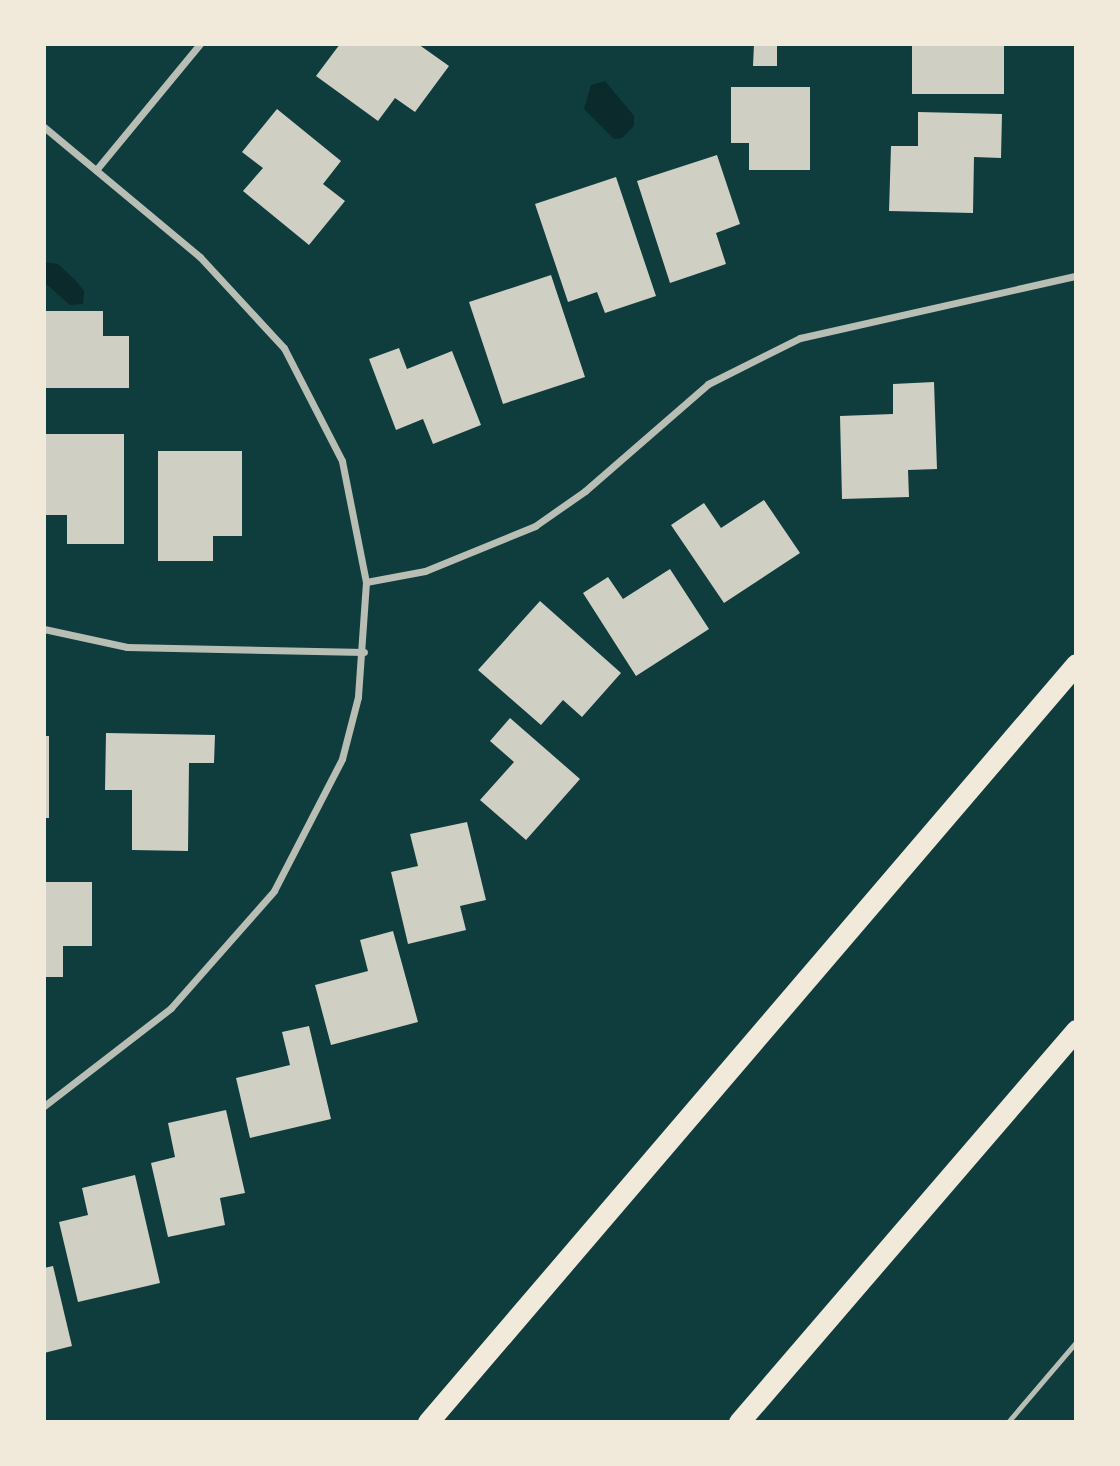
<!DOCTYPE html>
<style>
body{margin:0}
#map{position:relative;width:1120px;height:1466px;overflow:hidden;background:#0f3d3e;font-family:"Open Sans",sans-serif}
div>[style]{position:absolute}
.water>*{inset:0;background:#0a2a2b}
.building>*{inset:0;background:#cfcfc3}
.service>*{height:5px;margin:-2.5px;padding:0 2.5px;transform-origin:2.5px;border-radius:2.5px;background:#b8beb3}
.minor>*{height:7px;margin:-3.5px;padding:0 3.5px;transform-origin:3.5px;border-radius:3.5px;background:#b8beb3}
.motorway>*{height:21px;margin:-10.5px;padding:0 10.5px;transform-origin:10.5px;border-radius:10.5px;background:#f1e9da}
span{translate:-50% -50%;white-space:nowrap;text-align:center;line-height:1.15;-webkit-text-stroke:5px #f1e9da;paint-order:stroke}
.frame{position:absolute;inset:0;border:46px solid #f1e9da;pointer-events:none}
</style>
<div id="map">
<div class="water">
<i style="clip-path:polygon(605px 81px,634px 116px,634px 126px,622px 138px,614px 139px,584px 109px,591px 85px)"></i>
<i style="clip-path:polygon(44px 262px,58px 264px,75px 280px,84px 291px,83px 304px,70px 305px,44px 282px)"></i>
</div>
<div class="building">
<i style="clip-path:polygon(340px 44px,418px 44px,449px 66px,415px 112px,395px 98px,378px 121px,316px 76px)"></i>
<i style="clip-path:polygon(754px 44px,777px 44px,777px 66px,753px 66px)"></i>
<i style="clip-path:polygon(912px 44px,1004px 44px,1004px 94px,912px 94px)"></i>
<i style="clip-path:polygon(731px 87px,810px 87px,810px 170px,749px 170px,749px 143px,731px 143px)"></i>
<i style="clip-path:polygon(277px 109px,341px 161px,323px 184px,345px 201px,309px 245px,243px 191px,263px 168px,242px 152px)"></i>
<i style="clip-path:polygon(918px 112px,1002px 114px,1001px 158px,974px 157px,973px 213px,889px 211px,891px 146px,918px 146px)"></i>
<i style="clip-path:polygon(717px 155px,740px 224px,716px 233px,726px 264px,670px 283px,637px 181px)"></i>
<i style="clip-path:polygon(616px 177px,656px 296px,605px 313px,597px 292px,568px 302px,535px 204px)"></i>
<i style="clip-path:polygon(551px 275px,585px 377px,503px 404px,469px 302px)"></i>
<i style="clip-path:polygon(44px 311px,103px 311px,103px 336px,129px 336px,129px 388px,46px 388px)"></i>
<i style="clip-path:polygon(399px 348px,407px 369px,452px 351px,481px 425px,433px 444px,423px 419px,396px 430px,369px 359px)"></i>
<i style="clip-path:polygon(934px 382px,937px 469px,908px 470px,909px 497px,842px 499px,840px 416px,893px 414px,893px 384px)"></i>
<i style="clip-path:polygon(44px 434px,124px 434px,124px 544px,67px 544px,67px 515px,44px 515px)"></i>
<i style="clip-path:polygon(158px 451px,242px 451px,242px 536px,213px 536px,213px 561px,158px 561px)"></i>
<i style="clip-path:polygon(764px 500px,800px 553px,724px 603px,671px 525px,704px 503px,721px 528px)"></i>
<i style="clip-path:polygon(670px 569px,709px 629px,636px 676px,583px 593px,608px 577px,623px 599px)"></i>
<i style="clip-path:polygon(540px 601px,621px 673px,582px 717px,563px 700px,541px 725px,478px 670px)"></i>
<i style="clip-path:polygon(510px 718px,580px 779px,526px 840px,480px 800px,514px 762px,490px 741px)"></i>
<i style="clip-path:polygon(106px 733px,215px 735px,214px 763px,189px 763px,188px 851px,132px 850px,132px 790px,105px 790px)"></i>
<i style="clip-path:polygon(44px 736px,49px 736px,49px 818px,44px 818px)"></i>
<i style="clip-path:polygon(467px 822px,486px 900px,460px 906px,466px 930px,408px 944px,391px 872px,418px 866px,410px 834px)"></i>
<i style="clip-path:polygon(44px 882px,92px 882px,92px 946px,63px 946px,63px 977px,44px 977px)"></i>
<i style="clip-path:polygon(393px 931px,418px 1022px,331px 1045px,315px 985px,368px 971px,360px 940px)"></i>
<i style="clip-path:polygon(309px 1026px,331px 1119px,250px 1138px,236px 1078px,290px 1065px,282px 1032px)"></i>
<i style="clip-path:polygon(226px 1110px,245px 1193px,220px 1198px,225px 1225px,168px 1237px,151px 1163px,175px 1157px,168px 1123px)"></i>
<i style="clip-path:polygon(135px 1175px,160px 1283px,78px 1302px,59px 1222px,88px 1215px,82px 1188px)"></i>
<i style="clip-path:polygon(53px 1266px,72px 1346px,44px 1353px,44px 1268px)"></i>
</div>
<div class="service">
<i style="left:1008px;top:1422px;width:105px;rotate:-49.6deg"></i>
</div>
<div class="minor">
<i style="left:44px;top:127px;width:203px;rotate:39.8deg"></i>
<i style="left:200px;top:257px;width:124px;rotate:47.3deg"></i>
<i style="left:284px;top:348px;width:127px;rotate:62.8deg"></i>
<i style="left:342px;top:461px;width:123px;rotate:78.8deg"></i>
<i style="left:366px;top:582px;width:115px;rotate:94deg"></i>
<i style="left:358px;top:697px;width:64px;rotate:104.5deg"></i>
<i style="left:342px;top:759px;width:148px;rotate:117.3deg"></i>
<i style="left:274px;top:891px;width:156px;rotate:131.4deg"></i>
<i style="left:171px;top:1008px;width:160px;rotate:142.3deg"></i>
<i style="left:96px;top:170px;width:163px;rotate:-50.5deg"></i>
<i style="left:366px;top:582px;width:60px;rotate:-10.6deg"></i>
<i style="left:425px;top:571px;width:119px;rotate:-22.2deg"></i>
<i style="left:535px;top:526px;width:61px;rotate:-35deg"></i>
<i style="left:585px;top:491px;width:163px;rotate:-41deg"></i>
<i style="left:708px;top:384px;width:103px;rotate:-26.6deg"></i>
<i style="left:800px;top:338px;width:283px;rotate:-12.7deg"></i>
<i style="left:44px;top:629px;width:85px;rotate:12.2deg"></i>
<i style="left:127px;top:647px;width:237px;rotate:1.2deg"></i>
</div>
<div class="motorway">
<i style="left:428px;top:1422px;width:997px;rotate:-49.47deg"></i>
<i style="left:739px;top:1422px;width:517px;rotate:-49.31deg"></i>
</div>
<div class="frame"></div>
</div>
